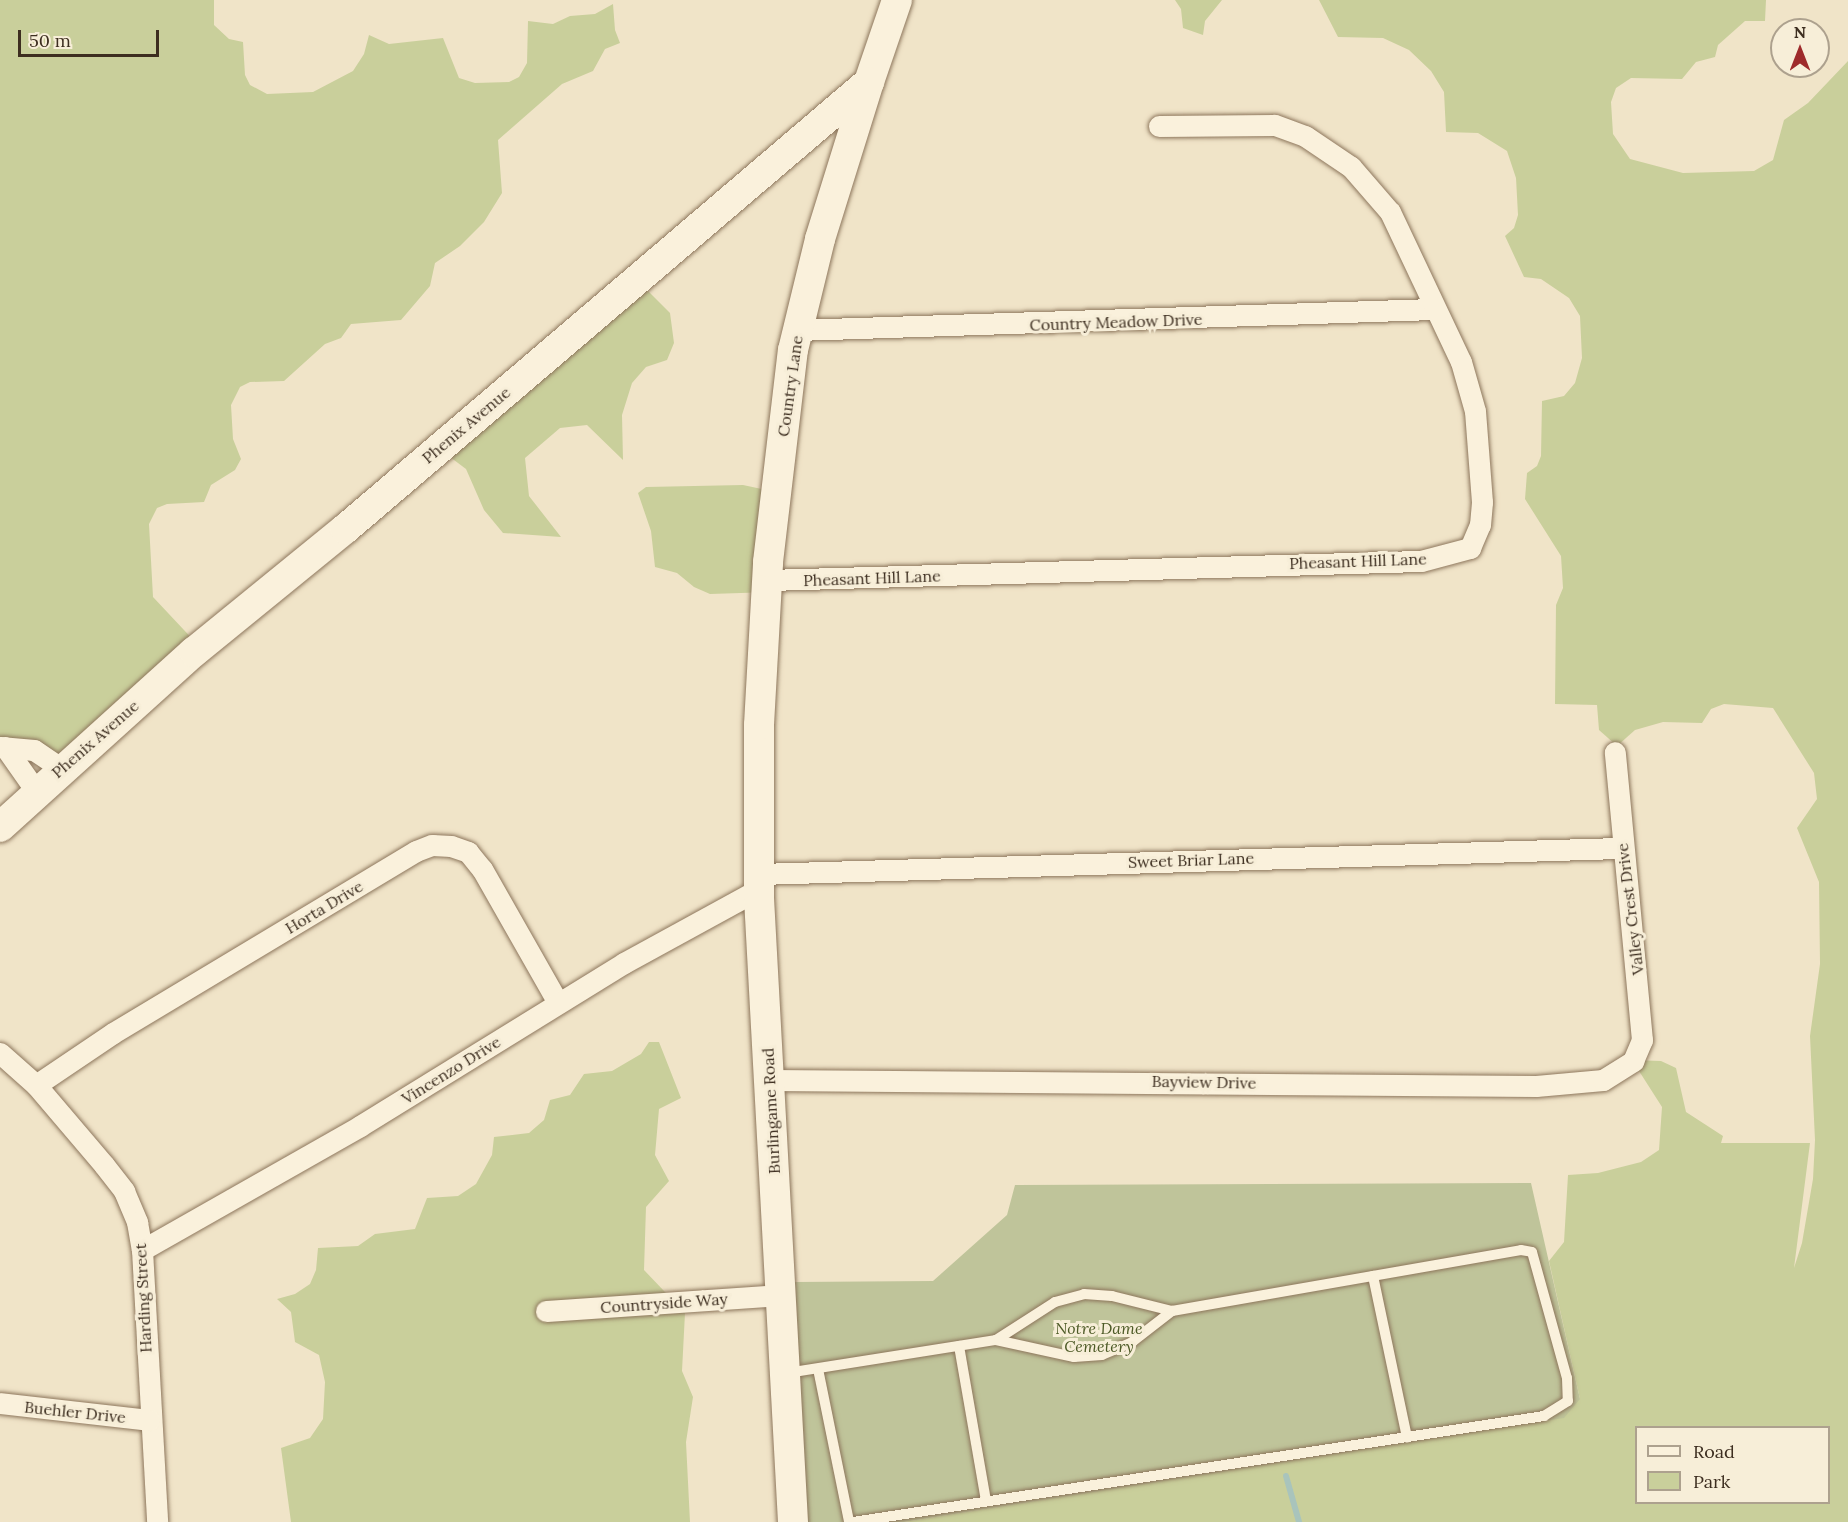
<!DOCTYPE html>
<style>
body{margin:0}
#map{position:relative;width:1848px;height:1522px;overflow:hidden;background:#f0e4c8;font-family:Lora,serif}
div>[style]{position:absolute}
.green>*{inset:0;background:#c9cf9b}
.cemetery>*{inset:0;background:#bfc49a}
.stream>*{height:6px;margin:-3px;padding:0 3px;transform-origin:3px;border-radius:3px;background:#a9c4bc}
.roads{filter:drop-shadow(0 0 2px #8d765c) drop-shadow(0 0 2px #8d765c)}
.lane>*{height:10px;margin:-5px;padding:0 5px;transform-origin:5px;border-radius:5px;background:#faf1dc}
.street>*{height:21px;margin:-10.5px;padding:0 10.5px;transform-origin:10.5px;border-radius:10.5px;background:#faf1dc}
.secondary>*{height:30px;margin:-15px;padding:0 15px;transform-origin:15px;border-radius:15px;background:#faf1dc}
span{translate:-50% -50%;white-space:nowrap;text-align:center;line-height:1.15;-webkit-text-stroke:6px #f7eed8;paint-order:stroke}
.street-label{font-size:16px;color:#3d2e20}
.park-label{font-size:16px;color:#4d5a26;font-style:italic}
.legend{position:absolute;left:1635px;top:1426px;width:195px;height:78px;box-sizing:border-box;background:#f7eed8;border:2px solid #ada18e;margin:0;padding:8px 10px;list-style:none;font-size:18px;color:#3d2e20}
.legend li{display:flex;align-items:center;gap:12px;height:30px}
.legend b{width:30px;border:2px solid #ada18e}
.north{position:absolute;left:1770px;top:18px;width:60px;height:60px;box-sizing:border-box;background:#f7eed8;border:2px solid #ada18e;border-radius:50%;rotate:0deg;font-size:16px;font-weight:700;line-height:24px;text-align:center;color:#3d2e20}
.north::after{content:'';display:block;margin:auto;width:21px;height:27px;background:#9e2a2b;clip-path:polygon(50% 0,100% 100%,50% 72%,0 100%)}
.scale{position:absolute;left:18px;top:30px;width:141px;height:27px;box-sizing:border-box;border:3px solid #3d2e20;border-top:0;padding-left:8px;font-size:18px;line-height:21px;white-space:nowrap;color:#3d2e20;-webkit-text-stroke:4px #f7eed8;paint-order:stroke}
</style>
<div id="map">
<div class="green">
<i style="clip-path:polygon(0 0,214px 0,214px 25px,229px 39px,243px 42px,245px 75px,250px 85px,267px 94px,313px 92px,353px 71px,364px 54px,369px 35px,389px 44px,443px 38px,459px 78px,475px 83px,509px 82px,519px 77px,527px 63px,528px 21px,553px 24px,570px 16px,595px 14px,613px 4px,615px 30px,620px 43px,605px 49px,593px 71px,562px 84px,498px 140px,502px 193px,484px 222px,460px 246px,435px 263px,430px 286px,401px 320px,351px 324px,341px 338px,325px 344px,284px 381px,250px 382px,240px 387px,231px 405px,233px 439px,241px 459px,235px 470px,211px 485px,204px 502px,167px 504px,157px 508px,149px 524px,153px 597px,199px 646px,66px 764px,0 749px)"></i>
<i style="clip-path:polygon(1175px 0,1222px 0,1205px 21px,1203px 35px,1183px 28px,1181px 9px)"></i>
<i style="clip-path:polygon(evenodd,1319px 0,1766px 0,1765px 21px,1745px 21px,1718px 45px,1715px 57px,1696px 62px,1682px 79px,1631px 78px,1616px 88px,1611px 102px,1613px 134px,1630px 159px,1683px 173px,1754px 171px,1773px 160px,1784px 120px,1808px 103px,1848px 61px,1848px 1522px,904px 1522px,1153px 1482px,1580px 1399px,1549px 1261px,1564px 1242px,1568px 1175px,1598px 1173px,1641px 1162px,1659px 1150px,1662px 1107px,1632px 1060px,1661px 1061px,1676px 1068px,1686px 1112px,1723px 1136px,1721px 1143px,1810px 1143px,1794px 1268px,1802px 1243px,1813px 1179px,1815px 1140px,1810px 1036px,1820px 964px,1819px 882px,1797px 828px,1817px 799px,1814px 773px,1773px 708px,1724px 704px,1711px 709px,1702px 723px,1663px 722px,1635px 730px,1617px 746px,1599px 730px,1597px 705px,1555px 704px,1556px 605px,1563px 588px,1561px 556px,1525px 499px,1527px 473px,1537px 466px,1541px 456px,1542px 401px,1564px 396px,1575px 383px,1582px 358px,1580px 316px,1569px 298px,1541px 279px,1524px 277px,1505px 236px,1514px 228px,1518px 215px,1516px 178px,1507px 151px,1478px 133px,1446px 132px,1444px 92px,1431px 71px,1409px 50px,1383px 38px,1338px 37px,1319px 0,1636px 1428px,1828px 1428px,1828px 1502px,1636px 1502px,1636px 1428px)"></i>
<i style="clip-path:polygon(637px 280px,670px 313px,674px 343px,667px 360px,646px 367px,632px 383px,622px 415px,623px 460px,587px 425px,560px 428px,525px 458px,529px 496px,561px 537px,503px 533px,484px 510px,466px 469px,438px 448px)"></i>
<i style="clip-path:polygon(743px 485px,775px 492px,768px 592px,710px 594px,694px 587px,677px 573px,655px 567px,651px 531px,638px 493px,646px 487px)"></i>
<i style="clip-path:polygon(649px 1042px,659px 1042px,681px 1098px,659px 1109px,655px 1155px,669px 1181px,646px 1207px,644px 1270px,685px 1313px,682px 1371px,693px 1397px,686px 1442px,690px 1522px,291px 1522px,281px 1448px,310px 1438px,323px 1419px,325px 1382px,319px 1355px,295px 1342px,291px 1312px,277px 1299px,295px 1294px,310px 1284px,316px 1270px,318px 1248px,358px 1246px,375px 1234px,415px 1229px,427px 1198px,458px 1196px,476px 1184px,492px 1155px,494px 1137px,529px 1133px,544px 1120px,550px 1100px,570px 1095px,584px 1074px,612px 1071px,641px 1054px)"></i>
</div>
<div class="cemetery">
<i style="clip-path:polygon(1531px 1183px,1580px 1399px,1564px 1418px,904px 1522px,807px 1522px,795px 1282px,933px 1281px,1007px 1215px,1015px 1185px)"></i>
</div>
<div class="stream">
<i style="left:1286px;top:1476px;width:48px;rotate:74.2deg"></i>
</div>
<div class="roads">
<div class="lane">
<i style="left:1373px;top:1276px;width:165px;rotate:78.1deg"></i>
<i style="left:996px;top:1340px;width:80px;rotate:12.3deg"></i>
<i style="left:1074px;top:1357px;width:28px;rotate:-4deg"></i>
<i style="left:1102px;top:1355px;width:33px;rotate:-23deg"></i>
<i style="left:1132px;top:1342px;width:51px;rotate:-37.8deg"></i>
<i style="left:959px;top:1346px;width:157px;rotate:80.1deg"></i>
<i style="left:818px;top:1369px;width:156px;rotate:78.5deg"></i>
<i style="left:787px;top:1373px;width:212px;rotate:-9deg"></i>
<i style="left:996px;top:1340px;width:70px;rotate:-32.8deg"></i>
<i style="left:1055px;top:1302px;width:30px;rotate:-15deg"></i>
<i style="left:1084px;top:1294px;width:28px;rotate:4deg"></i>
<i style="left:1112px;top:1296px;width:62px;rotate:14deg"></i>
<i style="left:1172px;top:1311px;width:354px;rotate:-9.9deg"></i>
<i style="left:1521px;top:1250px;width:11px;rotate:10deg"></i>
<i style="left:1532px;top:1252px;width:131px;rotate:74.5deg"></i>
<i style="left:1567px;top:1378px;width:23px;rotate:88deg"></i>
<i style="left:1568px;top:1401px;width:28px;rotate:148deg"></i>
<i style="left:1544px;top:1416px;width:699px;rotate:171.28deg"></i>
</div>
<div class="street">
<i style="left:797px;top:330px;width:638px;rotate:-1.89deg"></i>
<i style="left:768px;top:580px;width:653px;rotate:-1.67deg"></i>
<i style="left:1421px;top:561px;width:51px;rotate:-14.9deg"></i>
<i style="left:1470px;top:548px;width:25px;rotate:-67deg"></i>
<i style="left:1480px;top:525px;width:23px;rotate:-85deg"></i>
<i style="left:1482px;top:502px;width:91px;rotate:-94.4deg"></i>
<i style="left:1475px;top:411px;width:51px;rotate:-105.9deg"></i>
<i style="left:1461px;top:362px;width:166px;rotate:-115.3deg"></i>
<i style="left:1390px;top:212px;width:60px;rotate:-130.9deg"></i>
<i style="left:1351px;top:167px;width:55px;rotate:-146deg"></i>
<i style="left:1305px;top:136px;width:33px;rotate:-160deg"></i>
<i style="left:1274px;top:125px;width:115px;rotate:179.5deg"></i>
<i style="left:0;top:747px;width:34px;rotate:5deg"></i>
<i style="left:34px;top:750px;width:32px;rotate:34deg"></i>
<i style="left:5px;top:747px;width:54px;rotate:54.8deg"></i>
<i style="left:759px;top:874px;width:863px;rotate:-1.73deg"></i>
<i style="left:0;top:1053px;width:48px;rotate:41.6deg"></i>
<i style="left:36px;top:1085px;width:105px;rotate:49.6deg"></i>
<i style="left:104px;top:1165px;width:33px;rotate:52deg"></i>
<i style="left:124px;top:1191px;width:34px;rotate:67deg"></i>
<i style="left:137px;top:1222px;width:28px;rotate:80deg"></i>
<i style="left:142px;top:1250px;width:272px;rotate:86.8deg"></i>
<i style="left:770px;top:1080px;width:766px;rotate:0.45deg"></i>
<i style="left:1536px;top:1086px;width:67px;rotate:-5.1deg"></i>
<i style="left:1603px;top:1080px;width:36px;rotate:-32deg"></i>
<i style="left:1633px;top:1061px;width:23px;rotate:-67deg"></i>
<i style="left:1642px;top:1040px;width:289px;rotate:-95.4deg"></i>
<i style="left:36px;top:1085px;width:93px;rotate:-34deg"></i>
<i style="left:113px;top:1033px;width:353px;rotate:-31deg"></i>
<i style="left:416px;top:851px;width:17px;rotate:-21deg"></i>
<i style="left:432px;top:845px;width:19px;rotate:3deg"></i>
<i style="left:451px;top:846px;width:18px;rotate:19deg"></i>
<i style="left:468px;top:852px;width:22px;rotate:51deg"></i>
<i style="left:482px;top:869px;width:154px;rotate:60.4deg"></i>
<i style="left:142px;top:1250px;width:251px;rotate:-29.6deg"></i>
<i style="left:360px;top:1126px;width:310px;rotate:-31.7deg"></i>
<i style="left:624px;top:963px;width:154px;rotate:-28.7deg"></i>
<i style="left:546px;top:1311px;width:236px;rotate:-3.9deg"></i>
<i style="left:0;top:1403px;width:150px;rotate:6.5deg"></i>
</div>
<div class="secondary">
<i style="left:0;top:827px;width:261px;rotate:-42.1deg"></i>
<i style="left:194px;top:652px;width:195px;rotate:-39.2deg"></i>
<i style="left:345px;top:529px;width:689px;rotate:-40.47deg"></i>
<i style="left:869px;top:82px;width:87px;rotate:-71.1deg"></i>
<i style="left:793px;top:1522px;width:625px;rotate:-93.12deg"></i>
<i style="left:759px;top:898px;width:173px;rotate:-90deg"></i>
<i style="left:759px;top:725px;width:163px;rotate:-86.8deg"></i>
<i style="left:768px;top:562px;width:213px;rotate:-83.3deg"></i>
<i style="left:793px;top:350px;width:114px;rotate:-76.3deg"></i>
<i style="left:820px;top:239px;width:164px;rotate:-72.7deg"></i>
</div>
</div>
<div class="street-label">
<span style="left:1116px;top:322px;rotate:-2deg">Country Meadow Drive</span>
<span style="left:790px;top:386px;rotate:-82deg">Country Lane</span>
<span style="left:466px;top:425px;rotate:-40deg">Phenix Avenue</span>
<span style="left:1358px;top:561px;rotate:-2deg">Pheasant Hill Lane</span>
<span style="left:872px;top:578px;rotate:-2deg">Pheasant Hill Lane</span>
<span style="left:95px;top:739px;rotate:-41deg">Phenix Avenue</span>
<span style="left:1191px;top:860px;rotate:-2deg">Sweet Briar Lane</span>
<span style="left:324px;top:907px;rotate:-31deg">Horta Drive</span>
<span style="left:1630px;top:909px;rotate:-97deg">Valley Crest Drive</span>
<span style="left:451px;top:1070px;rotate:-32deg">Vincenzo Drive</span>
<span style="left:1204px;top:1082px;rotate:1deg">Bayview Drive</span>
<span style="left:771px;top:1111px;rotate:-93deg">Burlingame Road</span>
<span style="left:143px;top:1298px;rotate:-93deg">Harding Street</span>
<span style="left:664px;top:1303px;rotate:-4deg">Countryside Way</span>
<span style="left:75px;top:1412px;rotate:6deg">Buehler Drive</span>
</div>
<div class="park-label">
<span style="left:1099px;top:1337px">Notre Dame<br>Cemetery</span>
</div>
<ul class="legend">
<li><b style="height:8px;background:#faf1dc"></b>Road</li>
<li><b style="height:16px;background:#c9cf9b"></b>Park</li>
</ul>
<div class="north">N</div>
<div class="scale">50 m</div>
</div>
